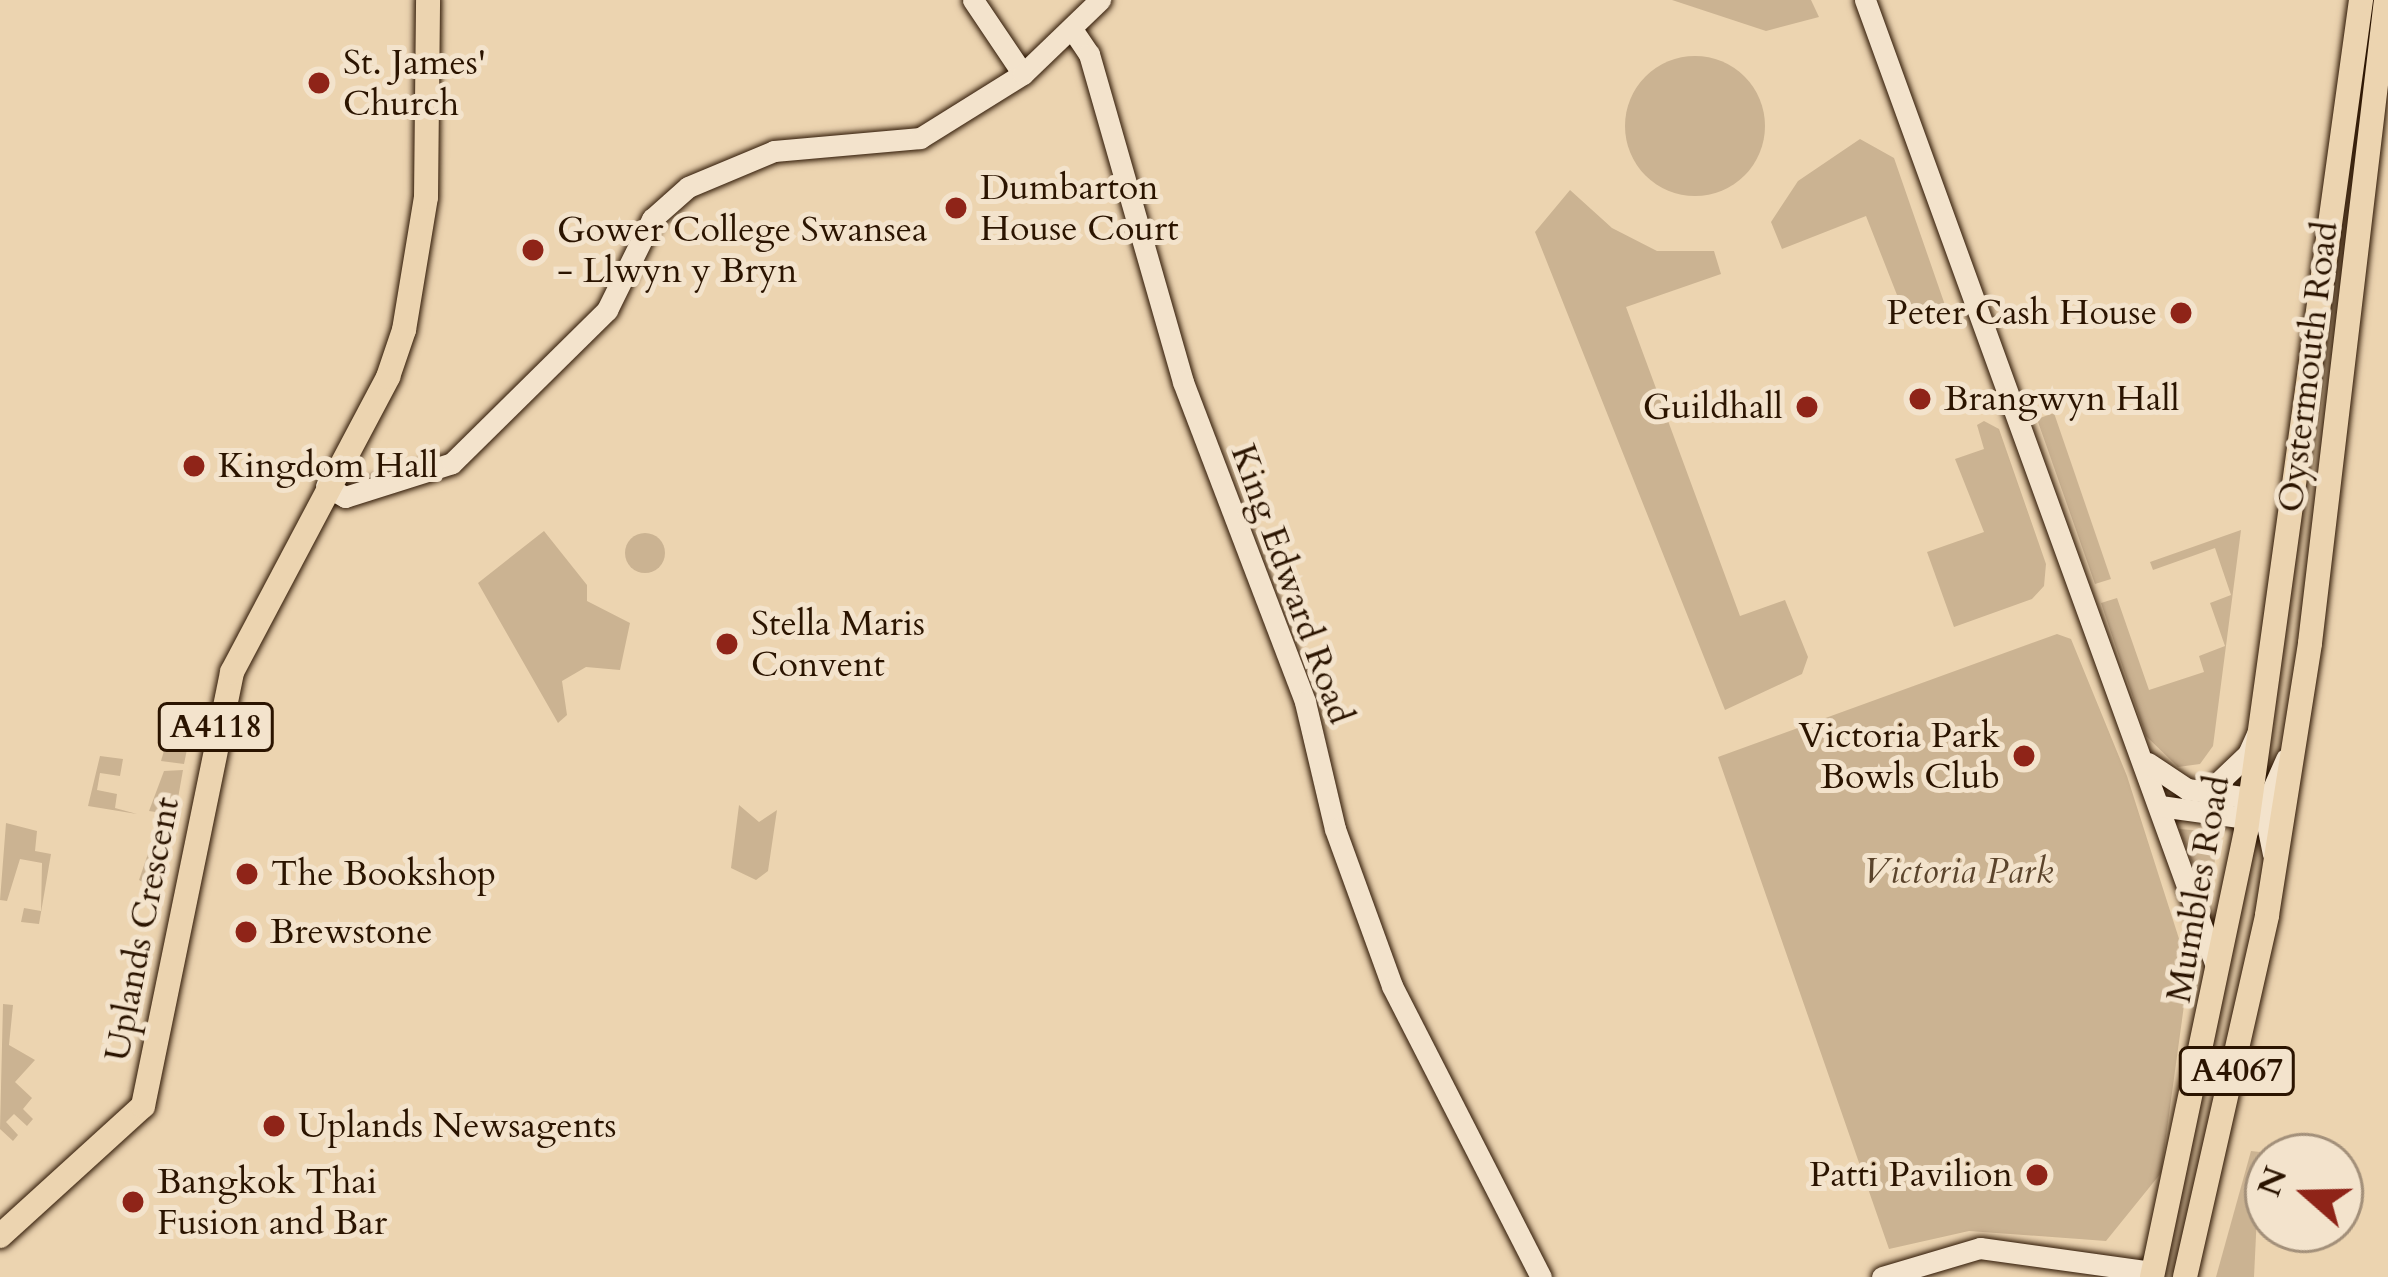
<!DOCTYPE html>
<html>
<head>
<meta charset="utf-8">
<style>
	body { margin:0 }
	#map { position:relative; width:2388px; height:1277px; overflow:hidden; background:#ecd4b0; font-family:Cardo,serif }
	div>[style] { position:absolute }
	.green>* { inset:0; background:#cbb392 }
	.round { border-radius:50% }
	.roads { filter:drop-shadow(0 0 3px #2b1400) drop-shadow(0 0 3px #2b1400) }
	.secondary>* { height:21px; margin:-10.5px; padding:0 10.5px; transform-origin:10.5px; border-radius:10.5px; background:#f3e3cc }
	.primary>* { height:24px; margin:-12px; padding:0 12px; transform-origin:12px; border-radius:12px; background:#ecd4b0 }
	.dots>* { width:33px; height:33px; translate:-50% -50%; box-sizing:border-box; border:6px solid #f3e3cc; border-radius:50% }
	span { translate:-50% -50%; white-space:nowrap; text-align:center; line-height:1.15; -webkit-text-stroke:10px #f3e3cc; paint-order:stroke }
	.shield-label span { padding:3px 9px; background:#f3e3cc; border:3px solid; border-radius:9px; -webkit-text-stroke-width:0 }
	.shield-label { font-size:33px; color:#2b1400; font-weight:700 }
	.poi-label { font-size:36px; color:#2b1400 }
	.left { translate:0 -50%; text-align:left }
	.right { translate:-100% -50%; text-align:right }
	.street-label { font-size:36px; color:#2b1400 }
	.park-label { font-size:36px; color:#5b442c; font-style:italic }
	.north { position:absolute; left:2244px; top:1133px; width:120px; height:120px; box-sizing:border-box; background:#f3e3cc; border:3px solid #a3907a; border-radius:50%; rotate:290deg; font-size:33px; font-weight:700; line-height:48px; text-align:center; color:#2b1400 }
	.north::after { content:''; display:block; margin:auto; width:42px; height:54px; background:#8f2418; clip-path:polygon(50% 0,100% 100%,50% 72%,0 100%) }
</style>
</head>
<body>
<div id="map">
	<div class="green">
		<div style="clip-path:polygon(1672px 0,1811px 0,1819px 17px,1766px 31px)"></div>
		<div class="round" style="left:1625px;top:56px;width:140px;height:140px"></div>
		<div style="clip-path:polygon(1860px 139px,1894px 158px,1946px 308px,1908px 323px,1866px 216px,1782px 249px,1771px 222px,1798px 181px)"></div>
		<div style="clip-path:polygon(1570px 190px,1612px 228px,1657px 251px,1714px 251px,1721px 274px,1626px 307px,1740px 616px,1785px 600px,1808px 657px,1802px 674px,1725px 710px,1535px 232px)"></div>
		<div style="clip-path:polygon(2054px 413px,2111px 579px,2095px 584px,2037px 419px)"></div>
		<div style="clip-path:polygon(1984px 421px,1999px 429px,2046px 564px,2044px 586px,2032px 599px,1954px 627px,1927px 552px,1984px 532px,1955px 459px,1984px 449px,1977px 425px)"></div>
		<div style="clip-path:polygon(2241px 530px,2213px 746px,2200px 764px,2178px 767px,2146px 736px,2101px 603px,2117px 598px,2149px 690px,2204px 672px,2199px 656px,2225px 646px,2210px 603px,2231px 595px,2215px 548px,2153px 570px,2150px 562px)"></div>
		<div style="clip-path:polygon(544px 531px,587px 585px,587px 601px,630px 623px,620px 670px,586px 667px,562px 681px,567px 715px,558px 723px,478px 583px)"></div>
		<div class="round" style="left:625px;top:533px;width:40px;height:40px"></div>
		<div style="clip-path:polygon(2057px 634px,2071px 639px,2127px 776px,2181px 945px,2185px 998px,2161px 1173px,2106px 1241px,1969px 1231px,1889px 1249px,1718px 757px)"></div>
		<div style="clip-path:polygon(174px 717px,193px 720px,184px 764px,161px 761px)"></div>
		<div style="clip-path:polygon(100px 756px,123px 759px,120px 776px,100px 773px,97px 790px,117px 794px,115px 808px,137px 814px,88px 806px)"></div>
		<div style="clip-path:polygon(183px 770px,175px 815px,149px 811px,164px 771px)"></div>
		<div style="clip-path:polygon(739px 805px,759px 822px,777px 810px,768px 871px,756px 880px,731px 868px)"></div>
		<div style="clip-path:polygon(6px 823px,37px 831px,35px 851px,51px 854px,39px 924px,21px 922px,24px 908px,41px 911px,42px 863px,20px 859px,7px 901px,0 900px)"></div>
		<div style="clip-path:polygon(2179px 829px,2219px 832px,2209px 901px,2207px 900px)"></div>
		<div style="clip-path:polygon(153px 839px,171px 839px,160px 901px,148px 899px,150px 886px,139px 880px)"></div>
		<div style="clip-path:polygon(3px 1004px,13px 1005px,9px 1045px,35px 1060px,15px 1082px,32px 1098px,23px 1109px,33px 1119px,27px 1126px,14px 1114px,6px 1122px,18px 1135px,13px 1141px,0 1129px)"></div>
		<div style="clip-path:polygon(2251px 1151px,2260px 1152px,2254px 1277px,2216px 1277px)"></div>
	</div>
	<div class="roads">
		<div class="secondary">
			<div style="left:973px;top:0;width:89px;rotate:56deg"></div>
			<div style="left:1865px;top:0;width:1025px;rotate:70.03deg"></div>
			<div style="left:1074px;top:32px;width:27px;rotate:56deg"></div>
			<div style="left:1089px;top:54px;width:341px;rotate:74deg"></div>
			<div style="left:1183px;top:382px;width:342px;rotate:69.1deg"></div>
			<div style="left:1305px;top:702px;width:130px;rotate:76.7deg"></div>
			<div style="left:1335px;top:829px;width:167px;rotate:70deg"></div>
			<div style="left:1392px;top:986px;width:327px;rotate:62.9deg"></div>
			<div style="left:326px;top:486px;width:22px;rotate:30deg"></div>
			<div style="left:345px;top:497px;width:112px;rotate:-17.6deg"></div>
			<div style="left:452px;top:463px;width:218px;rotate:-44.6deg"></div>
			<div style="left:607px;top:310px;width:102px;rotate:-63.7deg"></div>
			<div style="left:652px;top:219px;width:48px;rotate:-41.6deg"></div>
			<div style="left:688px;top:187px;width:93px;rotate:-22.7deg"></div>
			<div style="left:774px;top:151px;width:147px;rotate:-5.1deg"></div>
			<div style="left:920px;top:138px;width:121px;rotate:-31.9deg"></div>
			<div style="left:1023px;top:74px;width:107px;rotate:-43.9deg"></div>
			<div style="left:2148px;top:763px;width:47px;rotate:33.7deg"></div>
			<div style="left:2187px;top:789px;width:76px;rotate:8.3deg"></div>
			<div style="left:2262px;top:800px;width:55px;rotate:78.5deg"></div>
			<div style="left:2208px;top:792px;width:55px;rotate:-43.5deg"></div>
			<div style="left:2248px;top:754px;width:22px;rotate:-66deg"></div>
			<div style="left:2160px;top:806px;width:100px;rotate:8deg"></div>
			<div style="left:2259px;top:820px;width:67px;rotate:-66.1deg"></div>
			<div style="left:1882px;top:1277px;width:102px;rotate:-16.5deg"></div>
			<div style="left:1980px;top:1248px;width:175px;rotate:7.9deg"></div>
		</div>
		<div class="primary">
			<div style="left:0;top:1236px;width:193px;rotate:-42.3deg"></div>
			<div style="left:143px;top:1106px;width:443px;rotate:-78.4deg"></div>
			<div style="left:232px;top:672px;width:334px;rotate:-62.1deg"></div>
			<div style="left:388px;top:377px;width:50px;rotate:-71.2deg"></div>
			<div style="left:404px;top:330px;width:135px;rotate:-80.6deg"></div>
			<div style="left:426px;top:197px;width:197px;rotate:-89.4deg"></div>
			<div style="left:2152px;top:1277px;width:456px;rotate:-78.1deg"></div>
			<div style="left:2246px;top:831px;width:839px;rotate:-82.12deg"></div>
			<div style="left:2185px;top:1277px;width:371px;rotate:-77.2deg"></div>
			<div style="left:2267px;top:915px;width:275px;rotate:-81deg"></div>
			<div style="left:2310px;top:643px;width:647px;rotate:-83.26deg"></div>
		</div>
	</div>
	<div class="dots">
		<div style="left:319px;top:83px;background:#8f2418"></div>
		<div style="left:956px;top:208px;background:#8f2418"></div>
		<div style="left:533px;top:250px;background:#8f2418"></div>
		<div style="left:2181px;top:313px;background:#8f2418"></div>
		<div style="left:1920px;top:399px;background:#8f2418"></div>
		<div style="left:1807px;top:407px;background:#8f2418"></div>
		<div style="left:194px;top:466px;background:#8f2418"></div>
		<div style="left:727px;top:644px;background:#8f2418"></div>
		<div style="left:2024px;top:756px;background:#8f2418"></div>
		<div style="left:247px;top:874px;background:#8f2418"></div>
		<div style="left:246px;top:932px;background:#8f2418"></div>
		<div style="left:274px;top:1126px;background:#8f2418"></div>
		<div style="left:2037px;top:1175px;background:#8f2418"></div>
		<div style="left:133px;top:1202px;background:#8f2418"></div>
	</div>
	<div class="shield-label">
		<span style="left:216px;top:727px">A4118</span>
		<span style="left:2237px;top:1071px">A4067</span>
	</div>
	<div class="poi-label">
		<span class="left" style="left:343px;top:83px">St. James'<br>Church</span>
		<span class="left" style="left:980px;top:208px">Dumbarton<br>House Court</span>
		<span class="left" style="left:557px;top:250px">Gower College Swansea<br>- Llwyn y Bryn</span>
		<span class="right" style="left:2157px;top:313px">Peter Cash House</span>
		<span class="left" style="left:1944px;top:399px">Brangwyn Hall</span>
		<span class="right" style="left:1783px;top:407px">Guildhall</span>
		<span class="left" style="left:218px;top:466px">Kingdom Hall</span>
		<span class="left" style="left:751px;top:644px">Stella Maris<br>Convent</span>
		<span class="right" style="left:2000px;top:756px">Victoria Park<br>Bowls Club</span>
		<span class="left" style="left:271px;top:874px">The Bookshop</span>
		<span class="left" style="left:270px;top:932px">Brewstone</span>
		<span class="left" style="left:298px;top:1126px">Uplands Newsagents</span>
		<span class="right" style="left:2013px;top:1175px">Patti Pavilion</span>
		<span class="left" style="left:157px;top:1202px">Bangkok Thai<br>Fusion and Bar</span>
	</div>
	<div class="street-label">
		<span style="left:2308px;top:367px;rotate:-83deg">Oystermouth Road</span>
		<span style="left:1292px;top:584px;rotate:70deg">King Edward Road</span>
		<span style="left:2198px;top:889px;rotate:-80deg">Mumbles Road</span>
		<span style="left:142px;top:929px;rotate:-79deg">Uplands Crescent</span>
	</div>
	<div class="park-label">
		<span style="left:1958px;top:872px">Victoria Park</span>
	</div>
	<div class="north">N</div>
</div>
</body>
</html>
